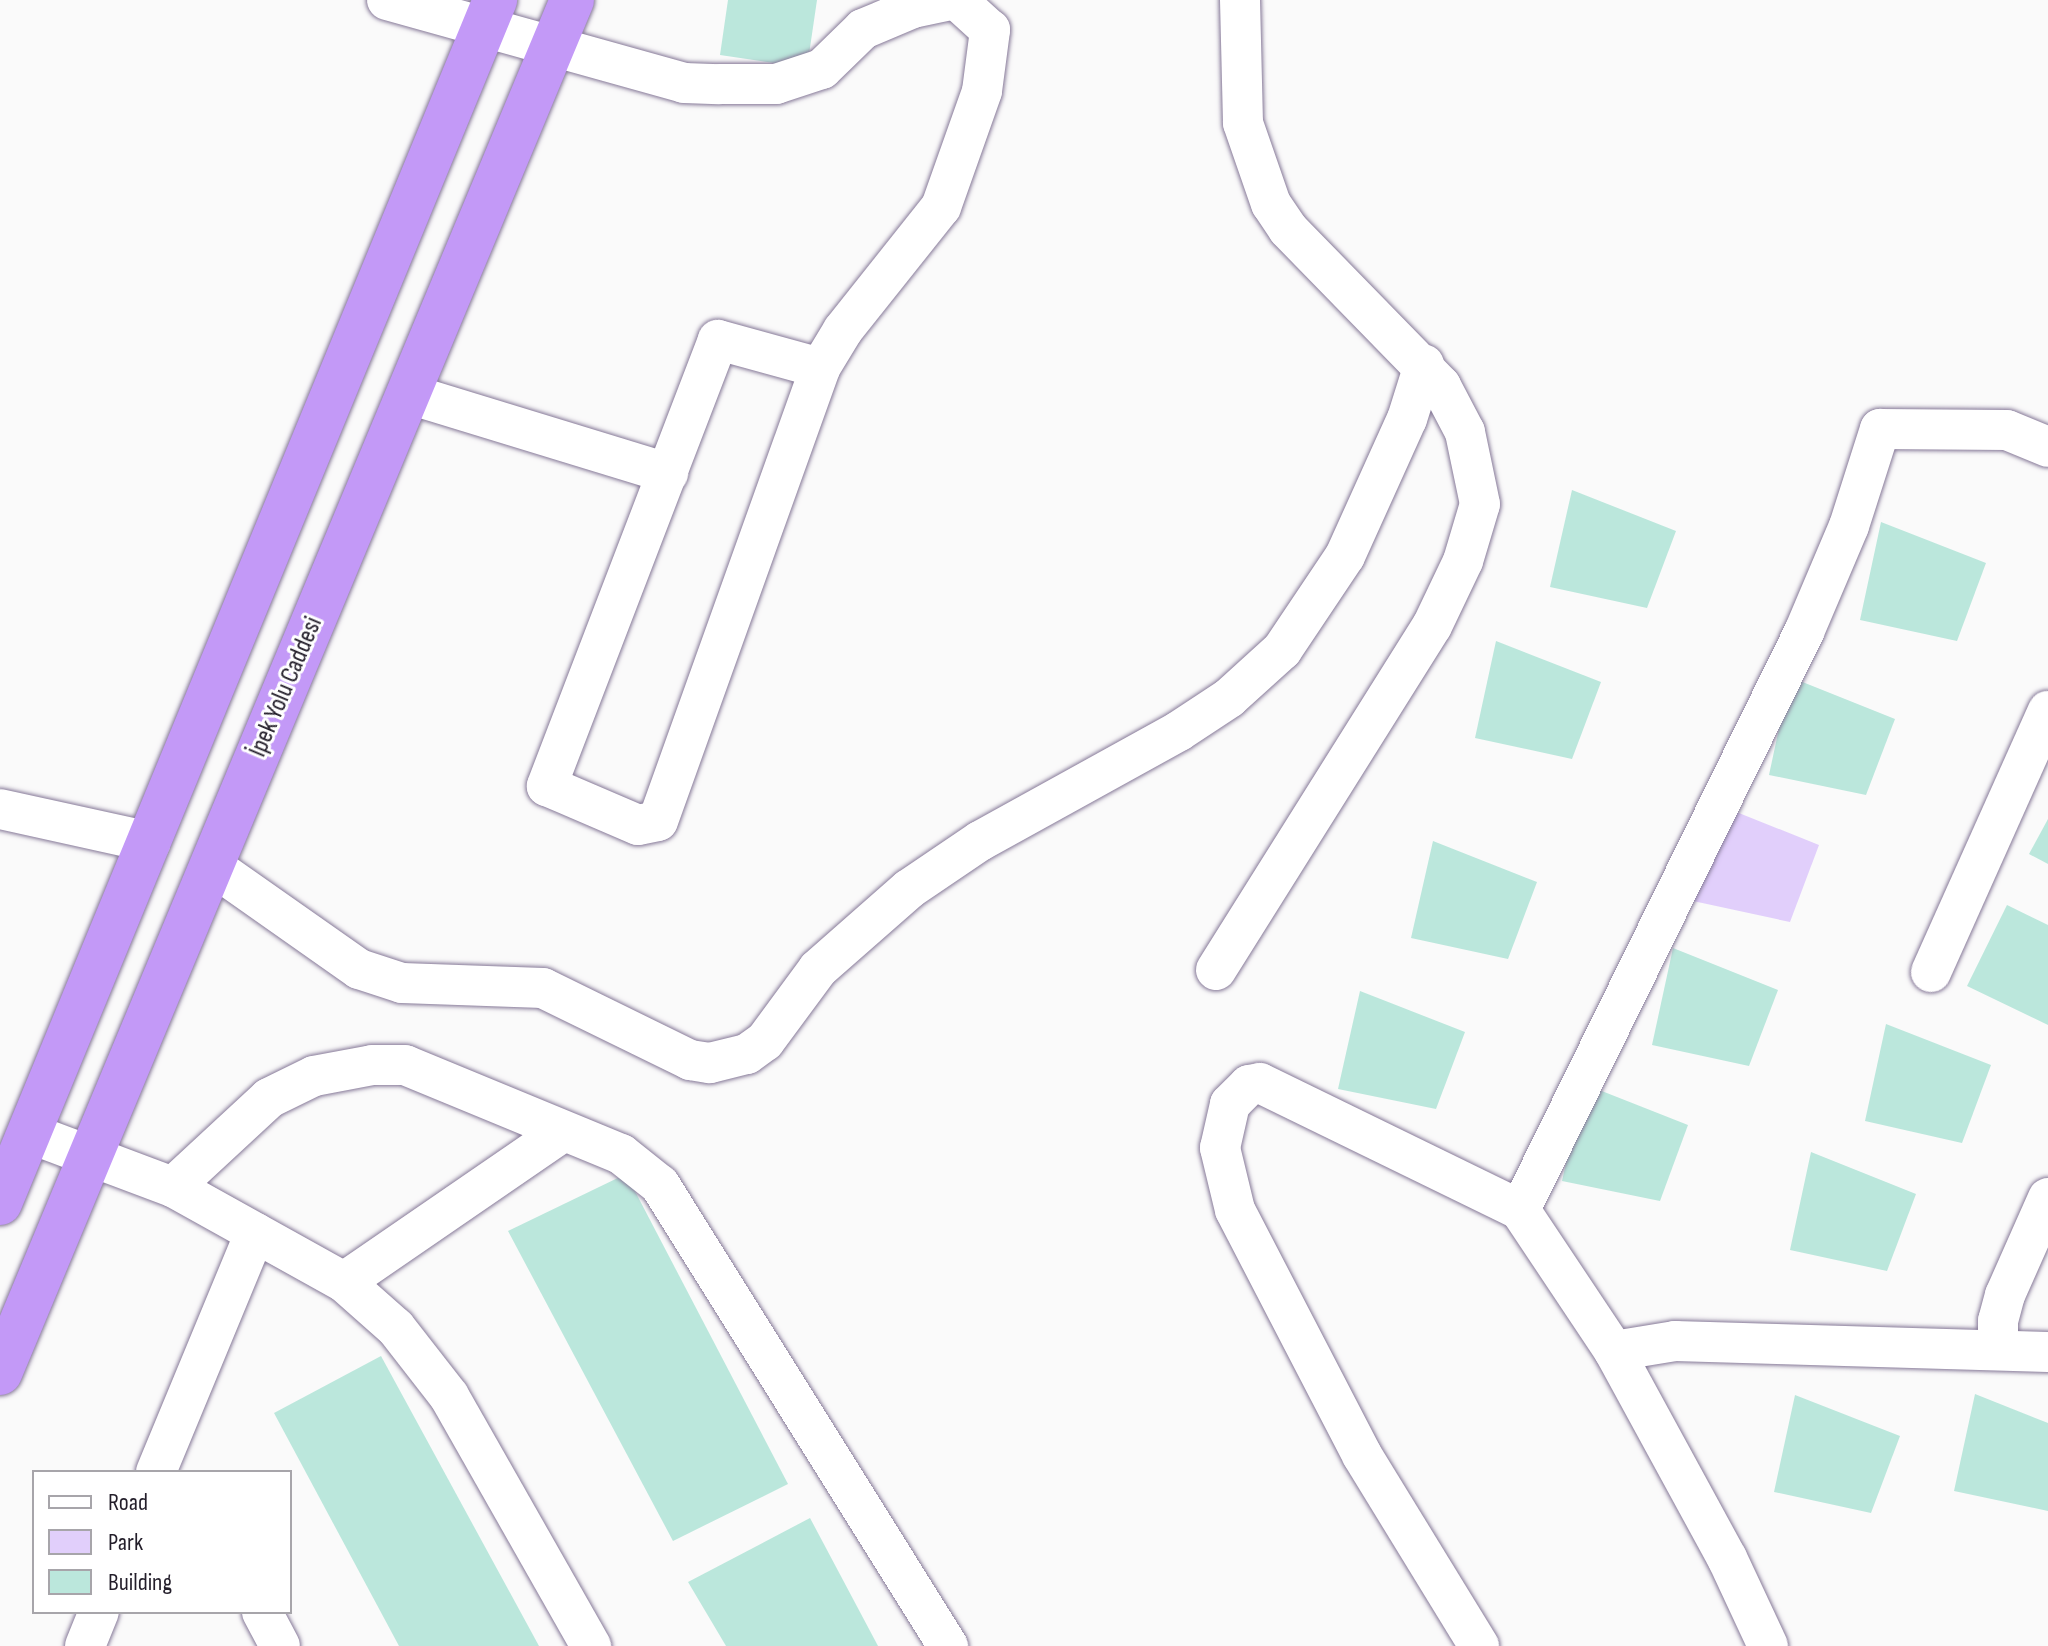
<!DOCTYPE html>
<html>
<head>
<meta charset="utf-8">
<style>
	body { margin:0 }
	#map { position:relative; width:2048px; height:1646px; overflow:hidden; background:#fafafa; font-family:"Sofia Sans Condensed",sans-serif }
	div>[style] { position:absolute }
	.green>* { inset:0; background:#e1cffb }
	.building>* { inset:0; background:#bbe7dc }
	.roads { filter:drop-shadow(0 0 2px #867998) drop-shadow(0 0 2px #867998) }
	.minor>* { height:40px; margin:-20px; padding:0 20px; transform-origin:20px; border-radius:20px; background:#fff }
	.highway>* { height:44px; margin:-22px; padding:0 22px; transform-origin:22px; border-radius:22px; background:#c399f7 }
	span { translate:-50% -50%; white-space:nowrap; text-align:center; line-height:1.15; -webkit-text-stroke:6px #fff; paint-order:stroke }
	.street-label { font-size:26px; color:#231e2a }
	.legend { position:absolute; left:32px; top:1470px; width:260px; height:144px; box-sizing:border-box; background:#fff; border:2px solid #a7a5aa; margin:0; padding:10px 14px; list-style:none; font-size:24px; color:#231e2a }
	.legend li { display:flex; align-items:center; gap:16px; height:40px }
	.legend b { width:40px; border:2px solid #a7a5aa }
</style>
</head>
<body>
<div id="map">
	<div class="green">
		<div style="clip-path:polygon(1714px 803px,1819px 845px,1790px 922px,1693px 901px)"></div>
	</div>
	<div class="building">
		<div style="clip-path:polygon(728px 0,817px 0,807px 68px,720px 55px)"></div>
		<div style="clip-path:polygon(1572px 490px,1676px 531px,1647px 608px,1550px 587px)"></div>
		<div style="clip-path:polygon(1881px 522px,1986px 563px,1957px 641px,1860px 620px)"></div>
		<div style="clip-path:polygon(1496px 641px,1601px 682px,1572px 759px,1475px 738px)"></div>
		<div style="clip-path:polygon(1790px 677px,1895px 719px,1866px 795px,1769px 775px)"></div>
		<div style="clip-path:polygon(2048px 819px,2048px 864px,2029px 854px)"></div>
		<div style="clip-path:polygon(1433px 841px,1537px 882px,1508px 959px,1411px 938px)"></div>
		<div style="clip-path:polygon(2007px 905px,2048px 925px,2048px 1025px,1967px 986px)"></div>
		<div style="clip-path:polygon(1673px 948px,1778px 990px,1749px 1066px,1652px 1045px)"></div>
		<div style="clip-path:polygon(1360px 991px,1465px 1032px,1436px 1109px,1338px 1089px)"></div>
		<div style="clip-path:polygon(1886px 1024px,1991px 1065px,1962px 1143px,1865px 1121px)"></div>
		<div style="clip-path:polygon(1584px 1084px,1688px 1125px,1660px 1201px,1562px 1181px)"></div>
		<div style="clip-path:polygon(1811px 1152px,1916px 1194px,1887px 1271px,1790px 1250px)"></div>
		<div style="clip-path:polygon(626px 1174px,788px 1484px,673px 1541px,508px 1231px)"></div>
		<div style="clip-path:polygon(381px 1356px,539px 1646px,399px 1646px,274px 1413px)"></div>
		<div style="clip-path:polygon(1975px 1394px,2048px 1423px,2048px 1511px,1954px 1491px)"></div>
		<div style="clip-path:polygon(1795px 1395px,1900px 1436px,1871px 1513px,1774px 1492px)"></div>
		<div style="clip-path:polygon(810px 1518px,878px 1646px,726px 1646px,688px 1582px)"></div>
	</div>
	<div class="roads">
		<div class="minor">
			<div style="left:387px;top:0;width:308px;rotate:15.6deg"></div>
			<div style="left:684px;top:83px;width:35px;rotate:2deg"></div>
			<div style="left:719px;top:84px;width:57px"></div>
			<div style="left:776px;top:84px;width:48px;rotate:-18.1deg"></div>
			<div style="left:822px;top:69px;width:57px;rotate:-44.3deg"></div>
			<div style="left:863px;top:29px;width:54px;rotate:-22.8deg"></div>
			<div style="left:913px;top:8px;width:40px;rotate:-12deg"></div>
			<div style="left:820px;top:368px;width:106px;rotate:-164.6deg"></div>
			<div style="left:718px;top:340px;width:478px;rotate:111deg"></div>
			<div style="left:547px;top:786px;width:99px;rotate:23.2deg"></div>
			<div style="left:638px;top:825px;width:20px;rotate:-11deg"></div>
			<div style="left:658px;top:821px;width:481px;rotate:-70.3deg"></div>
			<div style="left:820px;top:368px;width:44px;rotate:-58.8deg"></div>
			<div style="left:843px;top:330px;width:157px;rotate:-51.5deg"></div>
			<div style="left:941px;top:207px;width:123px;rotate:-70.5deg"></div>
			<div style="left:982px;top:91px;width:62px;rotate:-82.5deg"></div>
			<div style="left:990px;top:30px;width:45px;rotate:-137.7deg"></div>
			<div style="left:409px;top:394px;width:271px;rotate:17deg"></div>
			<div style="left:0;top:809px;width:154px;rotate:12.4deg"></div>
			<div style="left:211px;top:865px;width:181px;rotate:35.1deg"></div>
			<div style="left:359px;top:969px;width:45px;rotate:18deg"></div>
			<div style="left:402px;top:983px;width:141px;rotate:2deg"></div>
			<div style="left:543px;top:988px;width:164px;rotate:26.1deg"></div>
			<div style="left:690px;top:1060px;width:20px;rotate:9deg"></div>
			<div style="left:710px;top:1063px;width:38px;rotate:-14deg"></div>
			<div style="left:747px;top:1054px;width:22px;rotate:-36deg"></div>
			<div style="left:765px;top:1041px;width:89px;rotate:-53.6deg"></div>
			<div style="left:818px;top:969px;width:121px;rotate:-41.3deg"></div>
			<div style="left:909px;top:889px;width:86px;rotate:-34.1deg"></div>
			<div style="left:980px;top:841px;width:227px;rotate:-28.9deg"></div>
			<div style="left:1179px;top:731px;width:60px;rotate:-33.4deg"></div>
			<div style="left:1229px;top:698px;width:72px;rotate:-42.2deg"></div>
			<div style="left:1282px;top:650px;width:113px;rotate:-56.2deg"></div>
			<div style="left:1345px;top:556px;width:150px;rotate:-65.7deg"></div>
			<div style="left:1407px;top:419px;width:57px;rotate:-72.5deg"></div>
			<div style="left:1216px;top:970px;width:406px;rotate:-57.9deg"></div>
			<div style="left:1432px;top:626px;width:72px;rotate:-64.5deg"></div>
			<div style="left:1463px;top:561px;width:59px;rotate:-73.4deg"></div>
			<div style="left:1480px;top:504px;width:74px;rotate:-101.8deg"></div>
			<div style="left:1465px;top:432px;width:52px;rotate:-117.6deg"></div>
			<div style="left:1441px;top:386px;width:219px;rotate:-134.3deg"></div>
			<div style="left:1288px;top:229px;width:30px;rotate:-124deg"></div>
			<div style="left:1271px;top:204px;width:86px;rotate:-109.1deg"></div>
			<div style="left:1243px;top:123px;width:123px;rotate:-91.4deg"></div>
			<div style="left:1931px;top:972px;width:286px;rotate:-65.9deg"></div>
			<div style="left:29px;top:1133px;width:154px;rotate:20.6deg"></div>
			<div style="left:173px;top:1187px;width:196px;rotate:29.1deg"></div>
			<div style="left:344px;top:1282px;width:69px;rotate:41.5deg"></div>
			<div style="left:396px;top:1328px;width:86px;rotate:52.1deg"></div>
			<div style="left:449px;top:1396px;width:288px;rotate:60.4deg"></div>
			<div style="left:173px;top:1187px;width:131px;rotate:-42.8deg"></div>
			<div style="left:269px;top:1098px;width:50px;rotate:-26.1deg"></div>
			<div style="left:314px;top:1076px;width:59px;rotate:-10.7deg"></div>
			<div style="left:372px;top:1065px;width:33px"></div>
			<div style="left:405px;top:1065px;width:234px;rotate:22.4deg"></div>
			<div style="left:621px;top:1154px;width:50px;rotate:38.5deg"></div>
			<div style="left:660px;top:1185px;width:544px;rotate:58.01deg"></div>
			<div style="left:1520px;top:1210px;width:644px;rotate:-63.83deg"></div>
			<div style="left:1804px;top:632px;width:115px;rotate:-67deg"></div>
			<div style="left:1849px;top:526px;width:102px;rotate:-72.3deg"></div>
			<div style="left:1880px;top:429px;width:127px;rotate:0.5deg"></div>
			<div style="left:2007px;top:430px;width:44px;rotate:22.5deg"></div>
			<div style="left:344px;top:1282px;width:265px;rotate:-34.5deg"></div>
			<div style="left:1998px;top:1349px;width:28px;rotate:-90deg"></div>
			<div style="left:1998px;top:1321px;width:27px;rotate:-75deg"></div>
			<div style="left:2005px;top:1295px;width:106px;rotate:-66.1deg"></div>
			<div style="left:1614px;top:1351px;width:62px;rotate:-9.3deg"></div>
			<div style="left:1675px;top:1341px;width:373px;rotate:1.7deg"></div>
			<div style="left:156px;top:1472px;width:259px;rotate:-67.5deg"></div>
			<div style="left:262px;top:1612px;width:38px;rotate:62deg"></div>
			<div style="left:85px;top:1646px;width:37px;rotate:-68deg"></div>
			<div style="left:1479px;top:1646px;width:224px;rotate:-121.5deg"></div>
			<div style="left:1362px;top:1455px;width:276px;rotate:-117.4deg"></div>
			<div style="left:1235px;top:1210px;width:64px;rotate:-103.6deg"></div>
			<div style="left:1220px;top:1148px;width:45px;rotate:-77.2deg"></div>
			<div style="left:1230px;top:1104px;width:27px;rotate:-45deg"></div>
			<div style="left:1249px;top:1085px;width:11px;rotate:-10deg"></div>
			<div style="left:1260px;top:1083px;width:289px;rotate:26deg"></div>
			<div style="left:1520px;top:1210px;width:169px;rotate:56.3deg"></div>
			<div style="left:1614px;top:1351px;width:236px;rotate:61.4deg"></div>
			<div style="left:1727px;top:1558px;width:97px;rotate:65deg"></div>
		</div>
		<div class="highway">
			<div style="left:0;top:1203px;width:1301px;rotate:-67.63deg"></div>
			<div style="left:0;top:1373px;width:1487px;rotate:-67.38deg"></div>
		</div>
	</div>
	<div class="street-label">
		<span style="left:286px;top:687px;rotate:-67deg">İpek Yolu Caddesi</span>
	</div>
	<ul class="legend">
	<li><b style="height:10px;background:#fff"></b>Road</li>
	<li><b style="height:22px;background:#e1cffb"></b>Park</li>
	<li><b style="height:22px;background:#bbe7dc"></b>Building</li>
	</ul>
</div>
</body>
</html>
